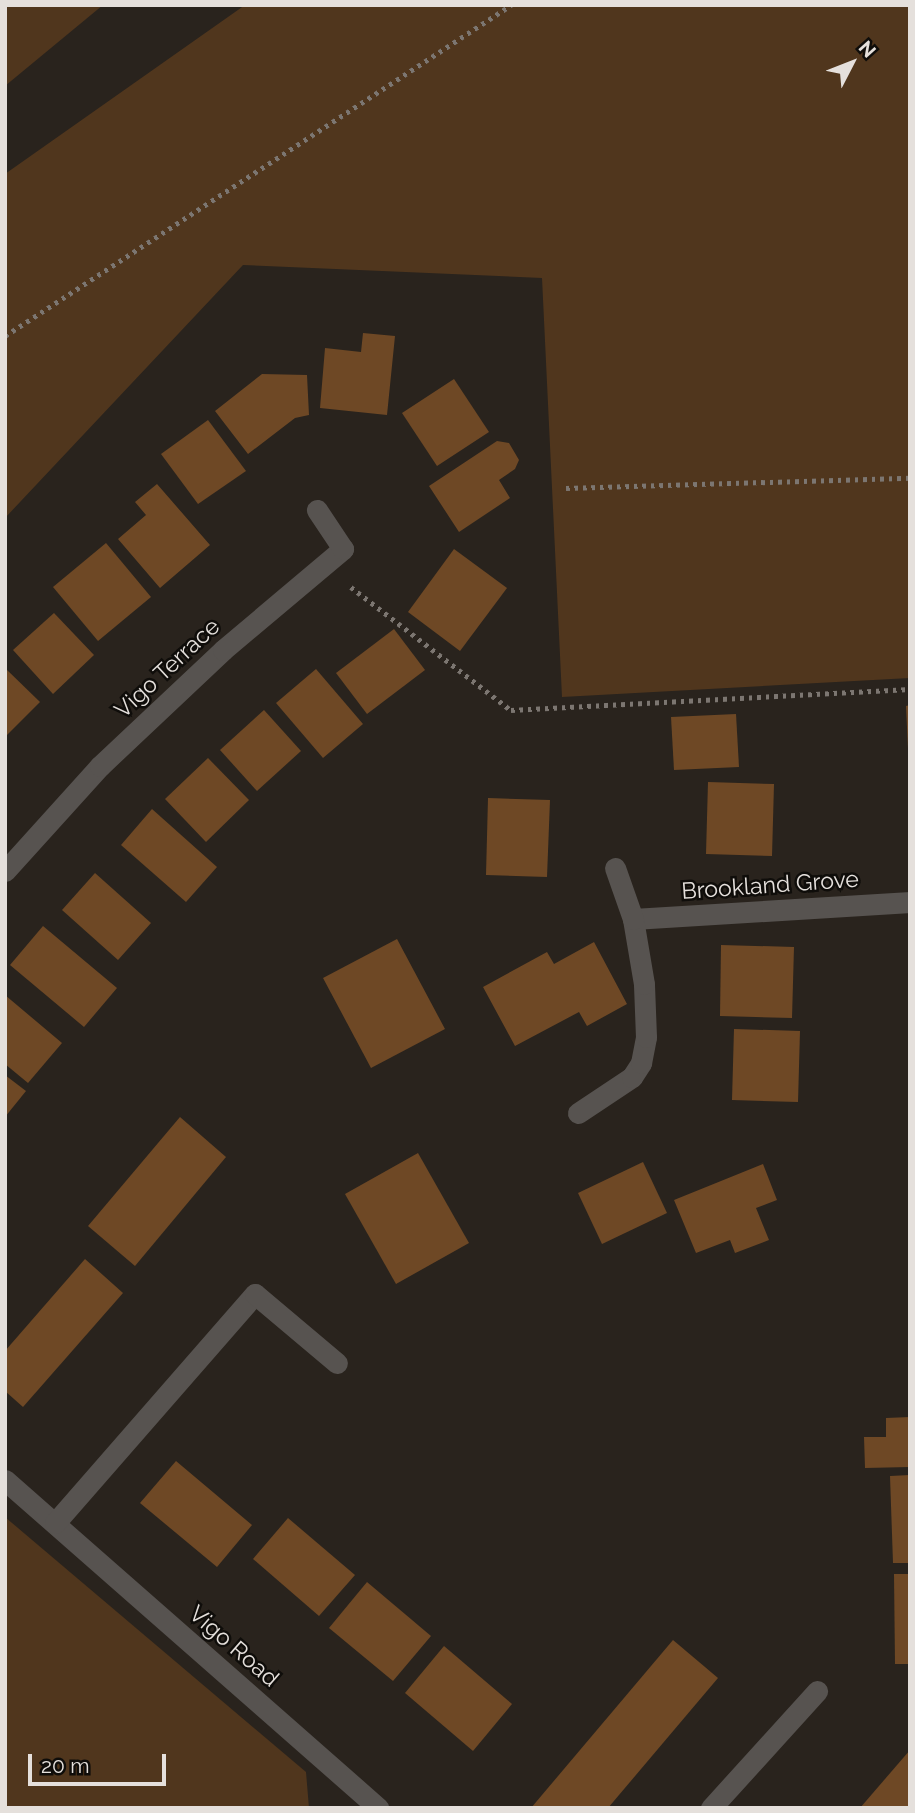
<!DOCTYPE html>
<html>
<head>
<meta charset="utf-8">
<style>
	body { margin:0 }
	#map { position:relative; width:915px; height:1813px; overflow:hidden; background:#29231d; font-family:Raleway,sans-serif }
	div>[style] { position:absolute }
	.green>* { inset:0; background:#50361d }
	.building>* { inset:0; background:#6e4825 }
	.path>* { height:4.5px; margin-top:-2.25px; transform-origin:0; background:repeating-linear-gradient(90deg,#7c7671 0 3.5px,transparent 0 8.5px) }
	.minor>* { height:21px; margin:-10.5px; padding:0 10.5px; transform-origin:10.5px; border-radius:10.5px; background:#575350 }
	span { translate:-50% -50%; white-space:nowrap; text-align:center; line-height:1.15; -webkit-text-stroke:5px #0f0d0a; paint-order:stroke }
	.street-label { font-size:23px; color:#e5e0dc }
	.frame { position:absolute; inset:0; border:7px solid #e5e0dc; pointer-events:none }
	.north { position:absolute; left:817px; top:28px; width:70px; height:70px; -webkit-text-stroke:5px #0f0d0a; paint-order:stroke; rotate:48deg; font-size:19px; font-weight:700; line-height:28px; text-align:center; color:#e5e0dc }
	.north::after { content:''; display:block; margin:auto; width:24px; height:32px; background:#e5e0dc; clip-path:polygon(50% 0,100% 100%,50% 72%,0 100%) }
	.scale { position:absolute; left:28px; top:1754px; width:138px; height:32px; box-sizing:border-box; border:4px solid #e5e0dc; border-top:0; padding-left:9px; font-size:21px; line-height:24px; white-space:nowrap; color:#e5e0dc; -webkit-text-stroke:5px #0f0d0a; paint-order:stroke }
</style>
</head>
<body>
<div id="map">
	<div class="green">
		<div style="clip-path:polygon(5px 5px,103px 5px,5px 86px)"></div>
		<div style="clip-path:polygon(245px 5px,910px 5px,910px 678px,562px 697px,542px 278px,243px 265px,5px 518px,5px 174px)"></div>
		<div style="clip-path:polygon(5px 1517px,306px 1772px,309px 1808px,5px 1808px)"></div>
	</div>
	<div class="building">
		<div style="clip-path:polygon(363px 333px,395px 336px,387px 415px,320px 408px,325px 348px,361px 352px)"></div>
		<div style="clip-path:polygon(262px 374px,307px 375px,309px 415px,295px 418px,248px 454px,215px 411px)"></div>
		<div style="clip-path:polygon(454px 379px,489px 432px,437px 466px,402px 413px)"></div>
		<div style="clip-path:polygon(208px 420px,246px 471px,198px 504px,161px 454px)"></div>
		<div style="clip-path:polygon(497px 441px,509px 443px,519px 460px,515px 469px,499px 480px,510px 498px,459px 532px,429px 486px)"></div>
		<div style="clip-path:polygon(157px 484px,210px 545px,160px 588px,118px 539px,146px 515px,135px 502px)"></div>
		<div style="clip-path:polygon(106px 543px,151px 597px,98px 641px,53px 587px)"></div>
		<div style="clip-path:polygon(454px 549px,507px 588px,460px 651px,408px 612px)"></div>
		<div style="clip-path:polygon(54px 613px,94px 655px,53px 694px,13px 650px)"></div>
		<div style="clip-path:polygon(394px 629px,425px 670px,367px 714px,336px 673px)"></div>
		<div style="clip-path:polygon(5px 668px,40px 702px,5px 737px)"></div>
		<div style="clip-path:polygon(316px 669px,363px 724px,323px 758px,276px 703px)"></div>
		<div style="clip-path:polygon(910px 705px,910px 749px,908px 749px,906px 706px)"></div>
		<div style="clip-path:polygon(264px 710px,301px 751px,257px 791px,220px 750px)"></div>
		<div style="clip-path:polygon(736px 714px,739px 767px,674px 770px,671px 717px)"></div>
		<div style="clip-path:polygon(208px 758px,249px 800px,206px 842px,165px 799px)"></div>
		<div style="clip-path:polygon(708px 782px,774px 784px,772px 856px,706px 854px)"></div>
		<div style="clip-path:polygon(488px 798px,550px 800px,547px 877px,486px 875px)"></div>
		<div style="clip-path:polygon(152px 809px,217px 867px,186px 902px,121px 845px)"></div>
		<div style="clip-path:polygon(95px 873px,151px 923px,118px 960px,62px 910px)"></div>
		<div style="clip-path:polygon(43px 926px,117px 988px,84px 1027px,10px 965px)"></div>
		<div style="clip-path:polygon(397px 939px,445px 1029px,371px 1068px,323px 978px)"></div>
		<div style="clip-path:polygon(594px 942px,627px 1004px,587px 1026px,579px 1012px,515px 1046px,483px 987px,547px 952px,554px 964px)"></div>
		<div style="clip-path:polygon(721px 945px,794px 947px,792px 1018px,720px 1016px)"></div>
		<div style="clip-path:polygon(5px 995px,62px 1043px,28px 1083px,5px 1064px)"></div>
		<div style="clip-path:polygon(734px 1029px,800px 1031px,798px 1102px,732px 1100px)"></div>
		<div style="clip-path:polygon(5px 1075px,26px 1091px,5px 1117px)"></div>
		<div style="clip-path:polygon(180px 1117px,226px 1157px,135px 1266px,88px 1226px)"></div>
		<div style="clip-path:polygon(418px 1153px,469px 1243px,396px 1284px,345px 1194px)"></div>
		<div style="clip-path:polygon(643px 1162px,667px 1213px,602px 1244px,578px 1193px)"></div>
		<div style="clip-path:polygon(763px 1164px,777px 1200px,756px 1208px,769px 1240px,735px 1253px,730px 1240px,696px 1253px,674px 1200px)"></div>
		<div style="clip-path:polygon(85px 1259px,123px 1293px,23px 1407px,5px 1391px,5px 1351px)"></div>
		<div style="clip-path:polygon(910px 1417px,910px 1467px,865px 1468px,864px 1437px,886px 1437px,886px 1418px)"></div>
		<div style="clip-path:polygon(176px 1461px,252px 1525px,217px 1567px,140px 1503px)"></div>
		<div style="clip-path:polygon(910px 1475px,910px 1563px,893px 1563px,890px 1476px)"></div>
		<div style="clip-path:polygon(288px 1518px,355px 1575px,319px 1616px,253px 1559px)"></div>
		<div style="clip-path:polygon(894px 1574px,910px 1574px,910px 1664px,895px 1664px)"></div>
		<div style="clip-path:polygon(367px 1582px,431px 1636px,393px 1681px,329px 1628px)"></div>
		<div style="clip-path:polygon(673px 1640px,718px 1678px,608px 1808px,531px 1808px)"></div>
		<div style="clip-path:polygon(444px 1646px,512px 1704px,473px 1751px,405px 1693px)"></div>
		<div style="clip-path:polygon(910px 1750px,910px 1808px,860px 1808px)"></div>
	</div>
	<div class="path">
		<div style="left:5px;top:336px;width:605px;rotate:-33.19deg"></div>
		<div style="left:566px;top:488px;width:344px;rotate:-1.7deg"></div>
		<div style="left:351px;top:587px;width:202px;rotate:37.6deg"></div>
		<div style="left:511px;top:710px;width:400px;rotate:-3deg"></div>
	</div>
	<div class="minor">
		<div style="left:5px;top:871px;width:142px;rotate:-47.9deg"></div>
		<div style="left:100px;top:766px;width:169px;rotate:-43.3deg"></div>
		<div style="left:223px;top:650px;width:157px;rotate:-40.1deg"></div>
		<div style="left:343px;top:549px;width:47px;rotate:-123.7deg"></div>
		<div style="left:633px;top:919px;width:278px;rotate:-3.5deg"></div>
		<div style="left:578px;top:1113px;width:65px;rotate:-33.7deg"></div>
		<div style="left:632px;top:1077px;width:17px;rotate:-57deg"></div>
		<div style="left:641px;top:1063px;width:26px;rotate:-79deg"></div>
		<div style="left:646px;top:1037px;width:53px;rotate:-92.2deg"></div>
		<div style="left:644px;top:984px;width:66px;rotate:-99.6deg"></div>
		<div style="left:633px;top:919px;width:54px;rotate:-109.4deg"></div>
		<div style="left:5px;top:1480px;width:497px;rotate:41.3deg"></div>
		<div style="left:55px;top:1523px;width:304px;rotate:-48.9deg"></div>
		<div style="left:255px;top:1294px;width:107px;rotate:40.1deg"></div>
		<div style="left:711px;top:1808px;width:158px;rotate:-47.8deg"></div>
	</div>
	<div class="street-label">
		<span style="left:167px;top:668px;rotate:-43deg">Vigo Terrace</span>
		<span style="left:770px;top:885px;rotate:-4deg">Brookland Grove</span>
		<span style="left:234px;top:1646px;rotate:41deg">Vigo Road</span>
	</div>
	<div class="frame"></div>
	<div class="north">N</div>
	<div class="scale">20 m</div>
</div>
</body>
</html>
